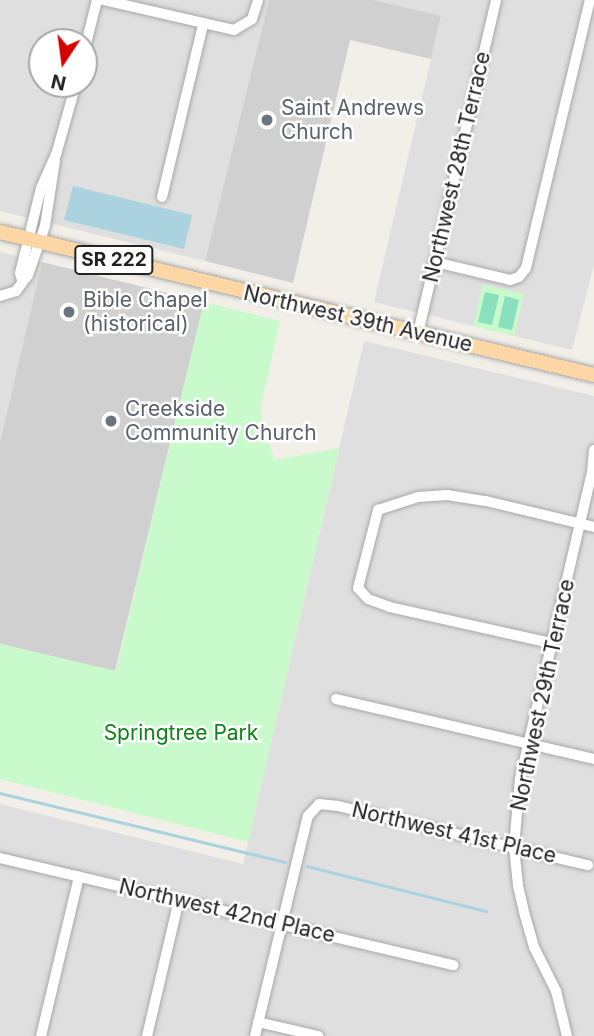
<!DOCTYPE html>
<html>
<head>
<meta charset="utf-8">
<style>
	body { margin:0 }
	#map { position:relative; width:594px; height:1036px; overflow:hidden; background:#f2efe9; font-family:Inter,sans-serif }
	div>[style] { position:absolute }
	.residential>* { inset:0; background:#e0dfdf }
	.religious>* { inset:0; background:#d0d0d0 }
	.park>* { inset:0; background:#c8facc }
	.pitch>* { inset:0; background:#88e0be }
	.water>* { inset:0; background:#aad3df }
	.stream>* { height:2.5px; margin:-1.25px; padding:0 1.25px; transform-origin:1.25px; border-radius:1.25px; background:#aad3df }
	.roads { filter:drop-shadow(0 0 2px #a9a9a9) drop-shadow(0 0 2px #a9a9a9) }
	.minor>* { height:10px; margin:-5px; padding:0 5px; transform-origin:5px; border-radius:5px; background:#fff }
	.major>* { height:14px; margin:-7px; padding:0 7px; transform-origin:7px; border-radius:7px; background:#fcd6a4 }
	.dots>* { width:19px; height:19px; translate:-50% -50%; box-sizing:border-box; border:4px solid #fff; border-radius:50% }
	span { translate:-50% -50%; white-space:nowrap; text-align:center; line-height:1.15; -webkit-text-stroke:5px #fff; paint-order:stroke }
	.shield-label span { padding:2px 5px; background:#fff; border:2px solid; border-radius:5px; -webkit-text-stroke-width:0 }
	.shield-label { font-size:19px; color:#222; font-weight:700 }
	.worship-label { font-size:21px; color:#5b616d }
	.left { translate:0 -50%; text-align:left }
	.street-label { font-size:21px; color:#222 }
	.park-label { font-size:21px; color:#0c8416 }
	.north { position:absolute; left:28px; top:28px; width:70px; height:70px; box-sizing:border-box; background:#fff; border:2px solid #a7a7a7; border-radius:50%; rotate:193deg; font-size:19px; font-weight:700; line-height:28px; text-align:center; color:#222 }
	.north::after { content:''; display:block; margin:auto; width:24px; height:32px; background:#d40000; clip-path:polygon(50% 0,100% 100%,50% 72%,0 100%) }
</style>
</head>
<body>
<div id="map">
	<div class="residential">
		<div style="clip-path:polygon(evenodd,0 0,269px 0,205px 261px,0 211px,0 0,42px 42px,84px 42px,84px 84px,42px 84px,42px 42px)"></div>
		<div style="clip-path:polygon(374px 0,594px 0,594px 265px,572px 350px,374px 302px,441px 17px)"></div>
		<div style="clip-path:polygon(0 252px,42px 262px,0 442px)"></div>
		<div style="clip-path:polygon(364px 341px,594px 396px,594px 1036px,0 1036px,0 804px,243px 864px)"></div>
	</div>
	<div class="religious">
		<div style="clip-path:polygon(269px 0,374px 0,441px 16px,431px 59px,350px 40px,293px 283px,205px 261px)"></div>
		<div style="clip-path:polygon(42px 262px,204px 302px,115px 671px,0 644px,0 442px)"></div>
	</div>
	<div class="park">
		<div style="clip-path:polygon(483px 284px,524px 294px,514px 336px,473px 326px)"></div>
		<div style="clip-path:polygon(204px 302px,280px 321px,260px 410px,274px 460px,339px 448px,248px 842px,0 779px,0 644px,116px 671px)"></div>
	</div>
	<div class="pitch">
		<div style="clip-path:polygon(485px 292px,499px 295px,492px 325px,478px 322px)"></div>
		<div style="clip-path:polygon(505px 296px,519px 300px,512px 330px,498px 327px)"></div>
	</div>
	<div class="water">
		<div style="clip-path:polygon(73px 186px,192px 215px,184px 249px,64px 220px)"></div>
	</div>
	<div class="stream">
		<div style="left:0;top:793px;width:293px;rotate:13.6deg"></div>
		<div style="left:307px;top:866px;width:185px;rotate:14.1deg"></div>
	</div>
	<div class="roads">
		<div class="minor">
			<div style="left:103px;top:0;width:134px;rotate:12.9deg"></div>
			<div style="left:234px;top:30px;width:21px;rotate:-31deg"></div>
			<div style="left:252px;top:19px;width:20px;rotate:-72deg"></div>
			<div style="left:84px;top:52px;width:54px;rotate:-76deg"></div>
			<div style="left:162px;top:197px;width:177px;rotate:-76.6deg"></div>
			<div style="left:435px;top:262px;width:77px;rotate:13.5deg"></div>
			<div style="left:510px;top:280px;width:9px;rotate:-18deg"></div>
			<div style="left:519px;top:277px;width:11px;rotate:-52deg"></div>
			<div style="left:526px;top:268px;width:276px;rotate:-76.6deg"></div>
			<div style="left:22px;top:280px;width:7px;rotate:-106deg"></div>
			<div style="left:20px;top:273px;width:88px;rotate:-76.1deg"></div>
			<div style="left:41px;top:188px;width:36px;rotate:-66deg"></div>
			<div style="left:56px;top:155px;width:74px;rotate:-74.3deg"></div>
			<div style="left:0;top:296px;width:17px;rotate:-17deg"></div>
			<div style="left:16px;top:291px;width:20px;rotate:-53deg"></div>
			<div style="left:28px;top:275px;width:52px;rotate:-70.9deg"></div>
			<div style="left:45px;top:226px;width:66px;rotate:-81.3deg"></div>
			<div style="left:418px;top:333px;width:342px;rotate:-76.8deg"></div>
			<div style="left:551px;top:643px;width:165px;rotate:-167.4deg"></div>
			<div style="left:390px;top:607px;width:23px;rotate:-160deg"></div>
			<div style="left:368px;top:599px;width:15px;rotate:-132deg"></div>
			<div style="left:358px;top:588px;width:81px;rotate:-75.6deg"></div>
			<div style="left:378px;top:510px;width:42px;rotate:-18deg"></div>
			<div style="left:418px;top:497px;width:29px;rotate:-4deg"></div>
			<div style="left:447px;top:495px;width:39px;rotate:9deg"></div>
			<div style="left:486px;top:501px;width:111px;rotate:13.5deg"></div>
			<div style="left:336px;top:699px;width:265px;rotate:13.1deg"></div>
			<div style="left:0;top:858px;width:466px;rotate:13.3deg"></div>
			<div style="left:258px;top:1022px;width:62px;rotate:13.1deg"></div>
			<div style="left:41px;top:1036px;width:164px;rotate:-76.6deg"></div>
			<div style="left:147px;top:1036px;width:140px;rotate:-76.8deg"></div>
			<div style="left:255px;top:1036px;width:226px;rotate:-76.5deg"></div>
			<div style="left:308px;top:816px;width:16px;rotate:-47deg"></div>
			<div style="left:319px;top:804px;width:19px;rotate:6deg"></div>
			<div style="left:338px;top:806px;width:257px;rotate:13.3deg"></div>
			<div style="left:567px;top:1036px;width:46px;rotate:-103.7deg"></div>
			<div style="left:556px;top:991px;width:49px;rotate:-116.6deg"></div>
			<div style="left:534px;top:947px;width:32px;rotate:-106deg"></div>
			<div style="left:525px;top:916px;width:32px;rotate:-103deg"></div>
			<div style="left:518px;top:885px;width:38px;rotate:-96deg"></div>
			<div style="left:514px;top:847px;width:68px;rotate:-85deg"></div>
			<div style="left:520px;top:779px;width:314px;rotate:-76.8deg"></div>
			<div style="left:592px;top:473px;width:23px;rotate:-85deg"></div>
		</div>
		<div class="major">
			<div style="left:0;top:232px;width:611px;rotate:13.54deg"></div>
		</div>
	</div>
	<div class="dots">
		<div style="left:267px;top:120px;background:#6b7280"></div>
		<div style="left:69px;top:312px;background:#6b7280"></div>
		<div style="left:111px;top:421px;background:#6b7280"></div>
	</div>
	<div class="shield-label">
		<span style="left:114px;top:260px">SR 222</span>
	</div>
	<div class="worship-label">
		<span class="left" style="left:281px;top:120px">Saint Andrews<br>Church</span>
		<span class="left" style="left:83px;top:312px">Bible Chapel<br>(historical)</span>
		<span class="left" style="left:125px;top:421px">Creekside<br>Community Church</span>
	</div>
	<div class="street-label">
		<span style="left:457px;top:167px;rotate:-77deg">Northwest 28th Terrace</span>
		<span style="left:358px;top:319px;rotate:13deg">Northwest 39th Avenue</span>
		<span style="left:543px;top:695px;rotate:-78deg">Northwest 29th Terrace</span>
		<span style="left:454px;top:833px;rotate:13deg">Northwest 41st Place</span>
		<span style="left:227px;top:911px;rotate:13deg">Northwest 42nd Place</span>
	</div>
	<div class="park-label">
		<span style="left:181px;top:733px">Springtree Park</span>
	</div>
	<div class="north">N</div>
</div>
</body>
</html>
